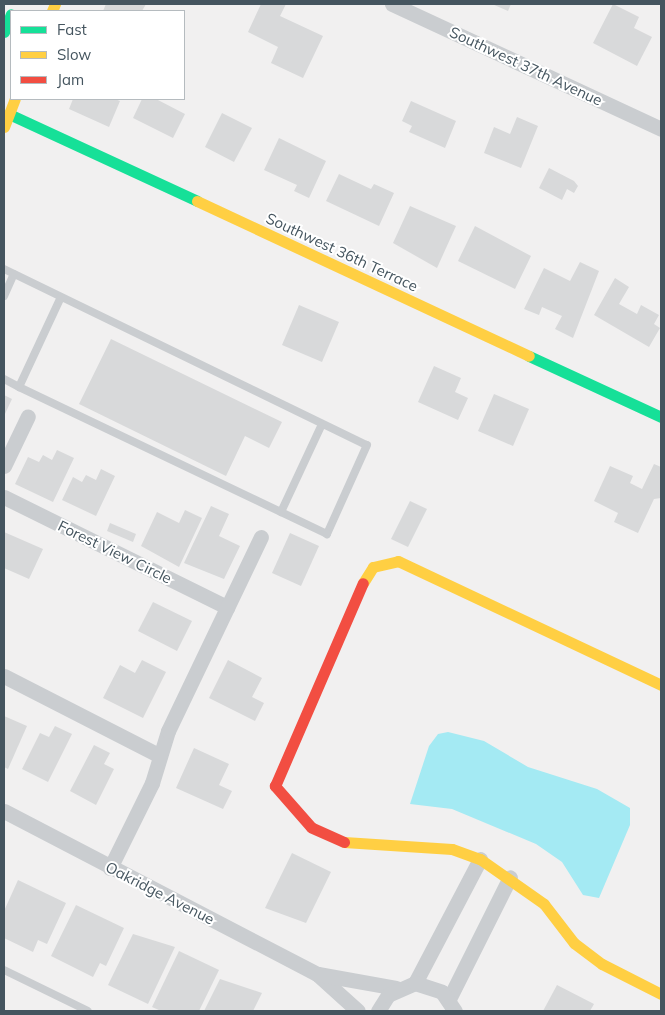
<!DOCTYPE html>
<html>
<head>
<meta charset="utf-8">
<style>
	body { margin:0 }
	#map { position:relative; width:665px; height:1015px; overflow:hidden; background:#f1f0f0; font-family:Mulish,sans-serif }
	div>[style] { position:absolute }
	.water>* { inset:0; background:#a4eaf3 }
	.building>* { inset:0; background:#d8d9da }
	.lane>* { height:8px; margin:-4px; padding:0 4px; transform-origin:4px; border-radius:4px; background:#cacdd0 }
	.street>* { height:15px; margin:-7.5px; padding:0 7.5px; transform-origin:7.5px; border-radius:7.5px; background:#cacdd0 }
	.fast>* { height:11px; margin:-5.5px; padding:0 5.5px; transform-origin:5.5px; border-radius:5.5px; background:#16e098 }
	.slow>* { height:11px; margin:-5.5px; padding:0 5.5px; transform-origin:5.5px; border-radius:5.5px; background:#ffcf43 }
	.jam>* { height:11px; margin:-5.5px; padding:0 5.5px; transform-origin:5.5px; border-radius:5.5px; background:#f24e42 }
	span { translate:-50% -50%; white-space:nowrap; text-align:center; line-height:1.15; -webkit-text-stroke:4px #fff; paint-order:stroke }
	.street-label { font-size:15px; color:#45555f }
	.frame { position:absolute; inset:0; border:5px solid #45555f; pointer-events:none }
	.legend { position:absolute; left:10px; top:10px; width:175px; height:90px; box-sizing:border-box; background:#fff; border:1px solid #b5bbbf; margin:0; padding:6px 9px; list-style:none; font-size:15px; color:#45555f }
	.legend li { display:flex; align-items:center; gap:10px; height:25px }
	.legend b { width:25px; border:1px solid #b5bbbf }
</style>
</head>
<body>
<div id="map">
	<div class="water">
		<div style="clip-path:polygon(448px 732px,484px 741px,528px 767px,597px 789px,630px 808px,630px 825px,599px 898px,583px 895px,562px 862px,536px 844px,452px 809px,410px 804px,429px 746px,438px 734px)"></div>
	</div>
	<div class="building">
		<div style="clip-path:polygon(106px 4px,146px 4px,142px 11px,103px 11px)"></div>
		<div style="clip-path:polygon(261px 4px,286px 4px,280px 16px,323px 36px,303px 78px,271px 63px,278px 47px,248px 32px)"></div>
		<div style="clip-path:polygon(492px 4px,511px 4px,508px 11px)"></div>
		<div style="clip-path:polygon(613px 4px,639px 17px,634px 28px,652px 37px,637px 66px,593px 43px)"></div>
		<div style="clip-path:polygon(73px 99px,115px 99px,120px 101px,109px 127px,69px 109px)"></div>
		<div style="clip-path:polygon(142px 99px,156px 99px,185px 114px,173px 138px,133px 118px)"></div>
		<div style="clip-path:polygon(411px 101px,456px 121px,445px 148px,409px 132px,412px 126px,402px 121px)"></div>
		<div style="clip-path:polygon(222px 113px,252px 128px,234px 162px,205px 147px)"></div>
		<div style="clip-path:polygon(517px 117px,538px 126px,521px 168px,484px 153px,494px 127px,510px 134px)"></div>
		<div style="clip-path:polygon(279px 138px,326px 161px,309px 198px,294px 191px,297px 185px,264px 170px)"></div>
		<div style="clip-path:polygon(549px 168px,574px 181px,578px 186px,574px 193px,567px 189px,562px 200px,539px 188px)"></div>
		<div style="clip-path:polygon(339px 174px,371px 189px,374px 184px,394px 193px,379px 226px,326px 201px)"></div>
		<div style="clip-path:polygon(410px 206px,456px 226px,437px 268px,393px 243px)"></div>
		<div style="clip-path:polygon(475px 226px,531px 256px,515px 289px,458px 261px)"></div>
		<div style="clip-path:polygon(580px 262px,599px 271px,573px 338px,555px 329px,562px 316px,542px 307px,539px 315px,524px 309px,544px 268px,570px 281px)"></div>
		<div style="clip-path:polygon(615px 278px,629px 287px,619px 304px,637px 314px,641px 305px,659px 315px,654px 324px,660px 328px,649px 347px,594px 315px)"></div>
		<div style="clip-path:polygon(299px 305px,339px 322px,322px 362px,282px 345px)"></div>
		<div style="clip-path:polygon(111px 339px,282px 422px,269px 448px,245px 436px,226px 476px,79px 404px)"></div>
		<div style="clip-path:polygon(434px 366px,461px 378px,455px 392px,468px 398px,458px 420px,418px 402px)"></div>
		<div style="clip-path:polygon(494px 394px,529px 409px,513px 446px,478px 431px)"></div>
		<div style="clip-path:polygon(4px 395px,12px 399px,4px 416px)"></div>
		<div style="clip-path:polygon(57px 450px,74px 458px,53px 502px,15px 484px,28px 457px,39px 462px,43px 455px,52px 460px)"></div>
		<div style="clip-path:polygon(654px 464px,661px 467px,661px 498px,654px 499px,638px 533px,614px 522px,618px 513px,594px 501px,610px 466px,633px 476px,630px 483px,642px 489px)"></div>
		<div style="clip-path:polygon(101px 469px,115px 476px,96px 516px,62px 500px,73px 477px,82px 482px,86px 475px,96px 480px)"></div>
		<div style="clip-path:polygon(410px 501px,427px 509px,408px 547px,391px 539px)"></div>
		<div style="clip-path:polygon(211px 506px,229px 514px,219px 536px,240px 546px,224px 579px,184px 563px)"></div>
		<div style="clip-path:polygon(185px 510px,202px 518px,179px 567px,141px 546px,157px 512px,179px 523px)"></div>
		<div style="clip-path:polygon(110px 523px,136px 534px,133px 542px,107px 531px)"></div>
		<div style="clip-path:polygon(4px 532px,43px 549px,29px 579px,4px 568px)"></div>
		<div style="clip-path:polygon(290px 533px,319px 546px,301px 586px,272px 573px)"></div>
		<div style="clip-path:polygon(153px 602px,192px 621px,177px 651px,138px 631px)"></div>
		<div style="clip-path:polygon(142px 660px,166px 672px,143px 718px,103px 698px,120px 665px,135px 673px)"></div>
		<div style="clip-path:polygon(228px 660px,262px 678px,252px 697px,264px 703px,255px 721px,209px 698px)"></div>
		<div style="clip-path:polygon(4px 716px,27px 726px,8px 769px,4px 767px)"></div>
		<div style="clip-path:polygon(55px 726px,72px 734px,48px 782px,22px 769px,40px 733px,49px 737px)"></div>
		<div style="clip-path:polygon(94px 745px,110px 753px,104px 764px,114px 769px,96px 805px,70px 791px)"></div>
		<div style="clip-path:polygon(194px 748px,229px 764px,219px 785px,232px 791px,223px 809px,176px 788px)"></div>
		<div style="clip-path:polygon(292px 853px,331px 872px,306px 923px,265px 908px)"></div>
		<div style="clip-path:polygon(18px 880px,66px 903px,47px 944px,38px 940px,33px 952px,4px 938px,4px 911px)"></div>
		<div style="clip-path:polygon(76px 905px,124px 928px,106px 966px,100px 963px,93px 977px,51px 956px)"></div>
		<div style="clip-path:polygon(133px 934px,175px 947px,148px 1004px,108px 985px)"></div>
		<div style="clip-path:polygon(179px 951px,219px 970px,199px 1011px,161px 1011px,152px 1007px)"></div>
		<div style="clip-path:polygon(220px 979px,262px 993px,253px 1011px,204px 1011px)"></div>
		<div style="clip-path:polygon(557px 985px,594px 1004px,590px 1011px,543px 1011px)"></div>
	</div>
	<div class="lane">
		<div style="left:4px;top:269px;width:403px;rotate:25.9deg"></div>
		<div style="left:367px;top:445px;width:98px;rotate:114.2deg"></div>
		<div style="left:327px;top:534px;width:341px;rotate:-154.5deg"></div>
		<div style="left:4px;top:296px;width:24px;rotate:-66deg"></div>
		<div style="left:4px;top:379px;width:17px;rotate:28deg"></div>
		<div style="left:19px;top:387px;width:99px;rotate:-65deg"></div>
		<div style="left:281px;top:512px;width:97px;rotate:-65deg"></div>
		<div style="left:4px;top:970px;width:93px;rotate:26deg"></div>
	</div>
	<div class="street">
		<div style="left:392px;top:4px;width:297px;rotate:24.9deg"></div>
		<div style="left:4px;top:466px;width:55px;rotate:-64.4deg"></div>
		<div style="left:4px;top:497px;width:249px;rotate:26.3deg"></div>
		<div style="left:4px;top:676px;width:175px;rotate:27.1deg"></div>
		<div style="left:4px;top:811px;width:353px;rotate:27.5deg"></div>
		<div style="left:317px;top:974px;width:55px;rotate:42.1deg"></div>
		<div style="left:110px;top:868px;width:95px;rotate:-63.7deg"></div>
		<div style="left:152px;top:783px;width:54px;rotate:-72.9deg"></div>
		<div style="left:168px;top:731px;width:215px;rotate:-64.4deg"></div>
		<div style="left:318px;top:974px;width:79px;rotate:10.2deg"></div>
		<div style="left:415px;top:983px;width:140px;rotate:-62.3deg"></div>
		<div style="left:449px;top:999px;width:136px;rotate:-63.4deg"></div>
		<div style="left:378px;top:1011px;width:19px;rotate:-58deg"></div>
		<div style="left:388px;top:995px;width:30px;rotate:-24deg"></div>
		<div style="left:415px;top:983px;width:28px;rotate:18deg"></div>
		<div style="left:442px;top:992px;width:23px;rotate:56deg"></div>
	</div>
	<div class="fast">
		<div style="left:4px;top:32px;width:19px;rotate:-69deg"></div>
		<div style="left:9px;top:114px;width:207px;rotate:24.8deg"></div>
		<div style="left:529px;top:356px;width:145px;rotate:24.8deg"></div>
	</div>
	<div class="slow">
		<div style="left:52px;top:11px;width:8px;rotate:-67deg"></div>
		<div style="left:4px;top:127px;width:30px;rotate:-69deg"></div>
		<div style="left:197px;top:201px;width:366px;rotate:25deg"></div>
		<div style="left:363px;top:583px;width:19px;rotate:-58deg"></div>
		<div style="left:373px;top:567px;width:26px;rotate:-13deg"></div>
		<div style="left:398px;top:561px;width:291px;rotate:25.2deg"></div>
		<div style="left:344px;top:842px;width:108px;rotate:3.7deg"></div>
		<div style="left:452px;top:849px;width:30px;rotate:20deg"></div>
		<div style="left:480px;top:859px;width:78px;rotate:35.1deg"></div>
		<div style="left:544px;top:904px;width:49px;rotate:52.4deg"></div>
		<div style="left:574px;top:943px;width:35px;rotate:37deg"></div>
		<div style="left:602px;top:964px;width:66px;rotate:27deg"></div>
	</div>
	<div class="jam">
		<div style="left:344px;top:842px;width:36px;rotate:-156deg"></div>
		<div style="left:311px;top:827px;width:55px;rotate:-131.3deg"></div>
		<div style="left:275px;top:786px;width:221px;rotate:-66.6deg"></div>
	</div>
	<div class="street-label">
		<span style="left:526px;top:66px;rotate:25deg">Southwest 37th Avenue</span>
		<span style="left:342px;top:252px;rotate:25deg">Southwest 36th Terrace</span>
		<span style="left:115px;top:552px;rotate:26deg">Forest View Circle</span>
		<span style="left:160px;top:893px;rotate:27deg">Oakridge Avenue</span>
	</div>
	<div class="frame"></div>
	<ul class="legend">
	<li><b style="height:6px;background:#16e098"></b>Fast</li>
	<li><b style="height:6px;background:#ffcf43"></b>Slow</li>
	<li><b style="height:6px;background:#f24e42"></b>Jam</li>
	</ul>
</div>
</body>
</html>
